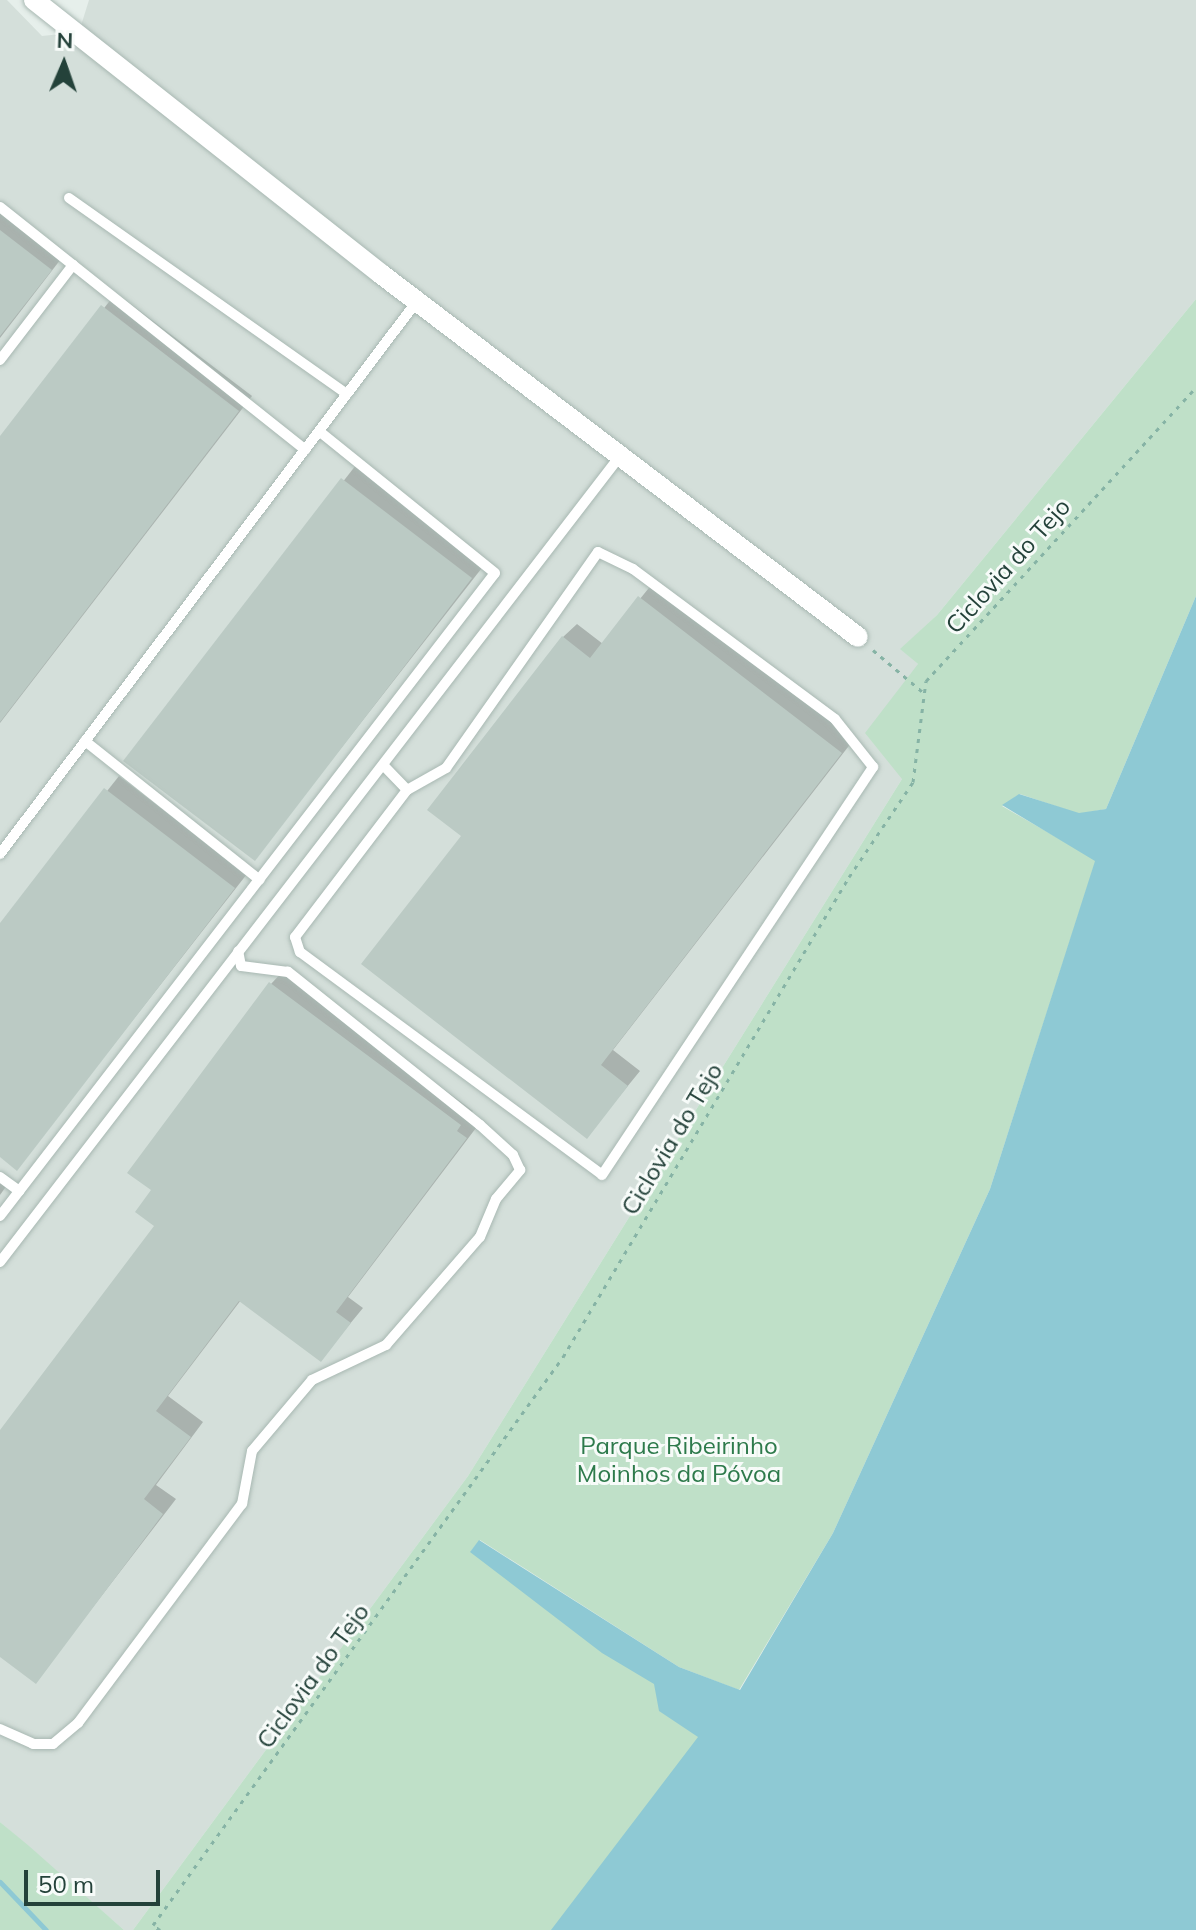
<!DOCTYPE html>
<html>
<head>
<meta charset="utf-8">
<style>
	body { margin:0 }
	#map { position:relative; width:1196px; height:1930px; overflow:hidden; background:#e6efeb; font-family:Mulish,sans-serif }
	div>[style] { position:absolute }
	.built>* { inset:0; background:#d4dfda }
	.green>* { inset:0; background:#bfe0c8 }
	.water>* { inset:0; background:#8ec9d4 }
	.shadow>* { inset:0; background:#0003 }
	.stream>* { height:5px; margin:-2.5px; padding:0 2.5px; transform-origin:2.5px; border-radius:2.5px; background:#8ec9d4 }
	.building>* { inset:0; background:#bbcac4 }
	.path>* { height:3px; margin-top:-1.5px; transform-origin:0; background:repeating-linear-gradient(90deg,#86b3a5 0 4px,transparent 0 10px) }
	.roads { filter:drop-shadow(0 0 2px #a8b8b2) drop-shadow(0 0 2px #a8b8b2) }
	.lane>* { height:10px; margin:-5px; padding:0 5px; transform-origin:5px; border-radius:5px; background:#fff }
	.street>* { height:20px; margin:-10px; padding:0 10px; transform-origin:10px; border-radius:10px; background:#fff }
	span { translate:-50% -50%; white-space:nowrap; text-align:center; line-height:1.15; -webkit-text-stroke:6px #f7fbf9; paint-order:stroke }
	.street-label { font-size:24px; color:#24423a }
	.park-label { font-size:24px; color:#2d7a4b }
	.north { position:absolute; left:24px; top:24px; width:80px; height:80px; -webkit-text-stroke:6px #f7fbf9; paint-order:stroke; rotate:2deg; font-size:22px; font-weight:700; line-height:32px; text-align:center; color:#24423a }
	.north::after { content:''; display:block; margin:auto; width:28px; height:36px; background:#24423a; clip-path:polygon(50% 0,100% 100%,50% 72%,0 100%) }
	.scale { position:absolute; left:24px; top:1870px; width:136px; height:36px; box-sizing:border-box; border:4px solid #24423a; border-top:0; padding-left:10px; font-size:24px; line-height:28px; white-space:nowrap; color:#24423a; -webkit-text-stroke:6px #f7fbf9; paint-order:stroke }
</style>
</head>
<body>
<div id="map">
	<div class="built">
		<div style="clip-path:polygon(0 0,7px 0,42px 36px,79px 32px,89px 0,1196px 0,1196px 299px,937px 615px,901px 649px,918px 664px,902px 779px,468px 1476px,133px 1930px,124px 1930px,0 1822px)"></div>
	</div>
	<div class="green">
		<div style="clip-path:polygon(1196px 299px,1196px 596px,1106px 809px,1079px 814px,1020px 794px,1002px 806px,1096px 860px,990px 1189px,833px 1533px,739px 1690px,679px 1667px,480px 1540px,471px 1551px,552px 1611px,729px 1714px,644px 1930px,133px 1930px,468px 1476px,902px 779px,865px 733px,918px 664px,900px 649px,937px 615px)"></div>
		<div style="clip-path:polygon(0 1822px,29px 1846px,124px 1930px,0 1930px)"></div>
	</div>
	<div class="water">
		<div style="clip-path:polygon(1196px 596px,1196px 1930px,551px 1930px,698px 1737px,659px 1711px,654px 1684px,602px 1653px,470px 1552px,479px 1540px,679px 1667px,740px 1690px,833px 1533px,990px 1189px,1095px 861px,1002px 805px,1019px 794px,1079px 813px,1106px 809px)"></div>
	</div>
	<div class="shadow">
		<div style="clip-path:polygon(0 206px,64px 255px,0 338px)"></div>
		<div style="clip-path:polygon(116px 293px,252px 396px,0 723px,0 440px)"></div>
		<div style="clip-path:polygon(356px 465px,485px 564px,255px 858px,126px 760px)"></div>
		<div style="clip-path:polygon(653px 583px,855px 738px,613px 1050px,640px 1071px,587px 1136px,463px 836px,563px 637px,577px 624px,603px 644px)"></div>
		<div style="clip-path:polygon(119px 776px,247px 874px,17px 1168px,0 1155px,0 926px)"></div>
		<div style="clip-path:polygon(284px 970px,473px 1111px,469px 1116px,479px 1124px,348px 1297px,363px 1308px,321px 1359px,241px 1300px,168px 1396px,203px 1422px,156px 1485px,176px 1499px,36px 1681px,0 1654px,0 1433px,157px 1225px,154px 1190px,271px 984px)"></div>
		<div style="clip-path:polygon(0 1173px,10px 1181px,0 1195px)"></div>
	</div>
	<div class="stream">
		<div style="left:0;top:1882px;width:66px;rotate:46.2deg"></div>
	</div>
	<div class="building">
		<div style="clip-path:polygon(0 230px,52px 270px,0 336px)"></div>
		<div style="clip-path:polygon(101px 305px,239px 411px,0 722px,0 436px)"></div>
		<div style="clip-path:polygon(341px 478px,472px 578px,255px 861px,123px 761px)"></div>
		<div style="clip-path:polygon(638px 596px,842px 753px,601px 1065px,628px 1086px,587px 1139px,361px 964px,461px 836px,427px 810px,562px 636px,590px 658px)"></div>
		<div style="clip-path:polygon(104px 788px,235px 888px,17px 1171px,0 1157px,0 923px)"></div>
		<div style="clip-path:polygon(269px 982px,461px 1125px,457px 1131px,467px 1138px,336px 1312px,351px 1323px,321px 1362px,239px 1301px,156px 1411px,191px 1437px,144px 1499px,163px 1514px,36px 1684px,0 1657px,0 1430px,154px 1226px,135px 1212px,151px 1190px,127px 1173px)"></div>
	</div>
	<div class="path">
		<div style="left:873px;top:650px;width:68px;rotate:40.2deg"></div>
		<div style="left:160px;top:1930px;width:9px;rotate:-144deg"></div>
		<div style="left:153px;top:1925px;width:701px;rotate:-54.18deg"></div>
		<div style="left:563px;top:1357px;width:559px;rotate:-59.21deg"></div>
		<div style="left:849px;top:877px;width:115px;rotate:-56deg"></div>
		<div style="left:913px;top:782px;width:102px;rotate:-82.7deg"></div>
		<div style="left:926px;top:681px;width:399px;rotate:-47.4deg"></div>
	</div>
	<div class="roads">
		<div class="lane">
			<div style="left:69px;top:198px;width:340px;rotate:35.2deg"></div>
			<div style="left:0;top:207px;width:390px;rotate:38.5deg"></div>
			<div style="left:0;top:360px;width:120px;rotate:-52.5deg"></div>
			<div style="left:85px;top:741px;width:223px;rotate:38.5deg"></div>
			<div style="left:385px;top:767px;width:32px;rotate:46deg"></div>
			<div style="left:407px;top:790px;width:185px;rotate:127.3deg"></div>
			<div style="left:295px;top:937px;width:16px;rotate:72deg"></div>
			<div style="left:300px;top:952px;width:375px;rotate:36.4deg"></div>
			<div style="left:602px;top:1175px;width:490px;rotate:-56.4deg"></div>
			<div style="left:873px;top:767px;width:61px;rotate:-128.4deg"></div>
			<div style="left:835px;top:719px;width:252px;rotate:-143.4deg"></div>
			<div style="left:633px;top:569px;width:39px;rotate:-154deg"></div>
			<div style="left:598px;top:552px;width:264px;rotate:125.1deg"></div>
			<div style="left:446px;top:768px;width:45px;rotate:150.6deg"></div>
			<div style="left:0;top:854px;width:693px;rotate:-52.98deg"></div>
			<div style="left:0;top:1177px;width:24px;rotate:36deg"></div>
			<div style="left:0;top:1216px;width:811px;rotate:-52.41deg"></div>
			<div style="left:495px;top:573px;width:226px;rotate:-141.1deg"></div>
			<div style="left:0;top:1262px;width:1017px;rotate:-52.43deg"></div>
			<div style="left:0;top:1729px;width:36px;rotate:24deg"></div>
			<div style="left:33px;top:1744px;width:20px"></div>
			<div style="left:53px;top:1744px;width:33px;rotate:-40deg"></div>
			<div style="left:78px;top:1723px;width:274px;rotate:-53.2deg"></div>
			<div style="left:242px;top:1504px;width:54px;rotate:-79.3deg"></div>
			<div style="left:252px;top:1451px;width:93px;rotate:-49.8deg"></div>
			<div style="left:312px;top:1380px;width:82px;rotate:-25.3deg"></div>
			<div style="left:386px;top:1345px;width:143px;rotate:-49deg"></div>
			<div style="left:480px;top:1237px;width:41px;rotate:-67.2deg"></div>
			<div style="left:496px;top:1199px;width:38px;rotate:-50deg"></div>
			<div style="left:520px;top:1170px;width:17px;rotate:-115deg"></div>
			<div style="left:513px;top:1155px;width:45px;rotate:-137.7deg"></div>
			<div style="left:480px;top:1125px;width:246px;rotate:-141.4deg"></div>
			<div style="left:288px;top:972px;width:47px;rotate:-172.7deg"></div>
			<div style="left:241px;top:966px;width:15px;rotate:-101deg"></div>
		</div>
		<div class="street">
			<div style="left:34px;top:0;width:442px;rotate:38.3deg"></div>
			<div style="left:381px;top:274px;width:599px;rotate:37.27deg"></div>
		</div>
	</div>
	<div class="street-label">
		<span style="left:1008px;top:566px;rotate:-48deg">Ciclovia do Tejo</span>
		<span style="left:672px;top:1139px;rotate:-59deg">Ciclovia do Tejo</span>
		<span style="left:313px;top:1676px;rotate:-54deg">Ciclovia do Tejo</span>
	</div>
	<div class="park-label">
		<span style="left:679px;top:1460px">Parque Ribeirinho<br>Moinhos da Póvoa</span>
	</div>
	<div class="north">N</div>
	<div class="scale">50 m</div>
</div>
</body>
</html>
